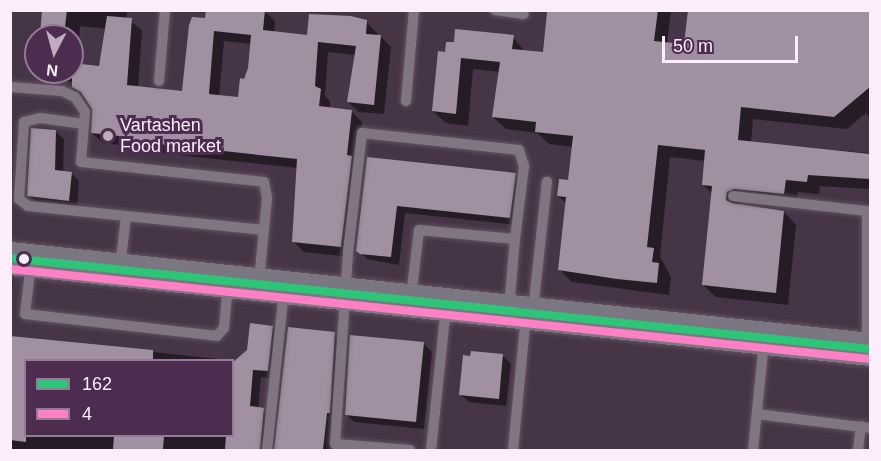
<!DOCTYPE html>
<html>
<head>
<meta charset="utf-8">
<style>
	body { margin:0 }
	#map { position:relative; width:881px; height:461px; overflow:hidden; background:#463547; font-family:Helvetica,sans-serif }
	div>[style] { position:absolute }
	.shadow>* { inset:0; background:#0007 }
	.building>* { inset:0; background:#a090a1 }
	.roads { filter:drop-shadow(0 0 2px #625363) drop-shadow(0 0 2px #625363) }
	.service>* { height:10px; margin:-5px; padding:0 5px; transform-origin:5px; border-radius:5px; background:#827583 }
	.primary>* { height:33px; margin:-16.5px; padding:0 16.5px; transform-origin:16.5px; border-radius:16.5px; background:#7a7682 }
	.bus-1>* { height:8px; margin:-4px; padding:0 4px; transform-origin:4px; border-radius:4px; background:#2dc577 }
	.bus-2>* { height:8px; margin:-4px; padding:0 4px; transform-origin:4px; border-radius:4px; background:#ff80c5 }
	.dots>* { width:16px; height:16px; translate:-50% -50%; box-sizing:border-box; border:3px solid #4d2d4f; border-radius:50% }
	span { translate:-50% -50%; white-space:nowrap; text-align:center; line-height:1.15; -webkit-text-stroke:6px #4d2d4f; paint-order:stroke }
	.poi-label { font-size:18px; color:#fdedfd }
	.left { translate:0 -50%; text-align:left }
	.frame { position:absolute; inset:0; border:12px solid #fdedfd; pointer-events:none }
	.legend { position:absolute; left:24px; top:359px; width:210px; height:78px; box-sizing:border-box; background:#4d2d4f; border:2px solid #937a95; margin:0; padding:8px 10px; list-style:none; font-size:18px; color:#fdedfd }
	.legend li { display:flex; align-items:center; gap:12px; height:30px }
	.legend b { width:30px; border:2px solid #937a95 }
	.north { position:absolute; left:24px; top:24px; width:60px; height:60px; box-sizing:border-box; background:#4d2d4f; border:2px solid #937a95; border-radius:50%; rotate:186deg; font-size:16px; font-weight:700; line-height:24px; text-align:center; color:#fdedfd }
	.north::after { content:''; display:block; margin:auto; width:21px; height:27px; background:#bdadbd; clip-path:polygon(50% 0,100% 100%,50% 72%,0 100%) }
	.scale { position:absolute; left:662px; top:36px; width:136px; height:27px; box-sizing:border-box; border:3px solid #fdedfd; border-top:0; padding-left:8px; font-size:18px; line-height:21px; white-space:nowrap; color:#fdedfd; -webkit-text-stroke:4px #4d2d4f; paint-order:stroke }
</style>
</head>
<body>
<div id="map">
	<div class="shadow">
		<div style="clip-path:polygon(evenodd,55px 10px,127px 10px,127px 19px,142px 30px,138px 88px,183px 93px,206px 20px,264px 11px,275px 21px,274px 33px,308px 37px,366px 22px,391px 47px,384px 114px,359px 112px,348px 102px,356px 55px,328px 52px,325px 96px,330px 101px,330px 109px,351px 111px,362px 122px,351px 257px,304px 252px,294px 242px,298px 168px,141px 151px,136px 147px,103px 143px,92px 133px,99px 66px,107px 29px,80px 26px,76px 82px,49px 79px,41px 72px,72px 72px,72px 36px,41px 36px,55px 10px,224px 41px,252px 44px,249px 69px,239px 99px,219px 97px,224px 41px)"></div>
		<div style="clip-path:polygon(555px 10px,671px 10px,667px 44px,685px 46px,689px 10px,870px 10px,870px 118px,866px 113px,847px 129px,753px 119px,751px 143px,870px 153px,870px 189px,820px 186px,819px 194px,798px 192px,797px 206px,743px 201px,739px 205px,784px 212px,796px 225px,788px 305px,716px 297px,703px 285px,713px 194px,703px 185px,706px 161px,670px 157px,660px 256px,671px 277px,669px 295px,572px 282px,560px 270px,567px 204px,558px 196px,569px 182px,573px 147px,549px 144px,537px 133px,506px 129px,493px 117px,500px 72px,473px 69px,468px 126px,446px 123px,433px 111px,446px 53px,513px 37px,525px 52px,545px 54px)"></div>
		<div style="clip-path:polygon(55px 131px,64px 139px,63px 172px,71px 173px,79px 181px,77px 208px,37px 203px,28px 195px)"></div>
		<div style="clip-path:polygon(368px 159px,515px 174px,523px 183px,518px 225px,405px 213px,399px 265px,367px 259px,359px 251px)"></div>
		<div style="clip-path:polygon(evenodd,272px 327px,280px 335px,276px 379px,261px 377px,258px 409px,271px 418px,270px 450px,10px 450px,10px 337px,238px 361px,272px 327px,26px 360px,232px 360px,232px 436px,26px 436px,26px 360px)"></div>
		<div style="clip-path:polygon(289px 329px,334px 334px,342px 342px,331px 450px,276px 450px)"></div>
		<div style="clip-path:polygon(424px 344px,432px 352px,424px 429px,354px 422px,346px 414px)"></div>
		<div style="clip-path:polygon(503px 356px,511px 364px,506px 406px,469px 402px,460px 394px)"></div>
	</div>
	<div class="building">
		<div style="clip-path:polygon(42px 10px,67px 10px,64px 36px,40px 36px)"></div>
		<div style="clip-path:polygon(evenodd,206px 10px,265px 10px,263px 30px,307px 35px,309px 14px,351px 16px,367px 20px,366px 34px,381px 35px,374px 105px,347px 102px,356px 46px,318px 42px,315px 86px,321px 89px,319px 106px,352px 110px,347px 155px,352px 156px,341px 247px,292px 242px,297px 159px,129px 141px,129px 137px,91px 133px,92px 109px,81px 92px,72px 87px,72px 63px,99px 66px,107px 16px,132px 18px,127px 85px,182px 91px,189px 25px,192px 17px,205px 18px,206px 10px,214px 31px,251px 35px,248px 68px,244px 79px,240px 78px,238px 97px,209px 94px,214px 31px)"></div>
		<div style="clip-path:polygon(554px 10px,658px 10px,654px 41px,684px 44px,688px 10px,870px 10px,870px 87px,834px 117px,741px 107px,738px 140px,870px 154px,870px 179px,808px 175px,807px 182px,786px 180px,784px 194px,734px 189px,727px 192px,726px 200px,732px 203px,784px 211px,776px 293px,702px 285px,712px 186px,702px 185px,705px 150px,658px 145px,647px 247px,654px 248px,652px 262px,659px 263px,657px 283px,617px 279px,558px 270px,566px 197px,557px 196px,559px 179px,568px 180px,573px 136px,535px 132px,536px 122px,492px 117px,500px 62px,461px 58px,456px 114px,432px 111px,438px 51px,445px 52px,446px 42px,454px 42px,455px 29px,514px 35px,512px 49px,543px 52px,547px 12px)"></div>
		<div style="clip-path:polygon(31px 128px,56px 130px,55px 170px,72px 172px,69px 201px,27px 196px)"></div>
		<div style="clip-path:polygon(367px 157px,516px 173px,510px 218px,397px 206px,391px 257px,360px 254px,356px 251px)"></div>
		<div style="clip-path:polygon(250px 323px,273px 326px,268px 371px,253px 370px,250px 406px,264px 408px,260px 450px,225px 450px,226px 435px,232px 435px,232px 363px,247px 350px)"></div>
		<div style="clip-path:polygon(288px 327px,335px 332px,330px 413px,327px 413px,323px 450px,274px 450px)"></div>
		<div style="clip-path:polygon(350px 335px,424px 342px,416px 422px,345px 415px)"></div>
		<div style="clip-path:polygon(10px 336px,153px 350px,153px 360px,26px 360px,26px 442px,10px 440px)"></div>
		<div style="clip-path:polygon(471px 351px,503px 354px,499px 399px,459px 395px,463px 355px,470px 356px)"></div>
		<div style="clip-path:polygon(114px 435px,164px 435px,163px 450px,113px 450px)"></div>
	</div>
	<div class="roads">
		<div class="service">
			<div style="left:495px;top:10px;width:29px;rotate:8deg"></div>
			<div style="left:159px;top:81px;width:71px;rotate:-85.2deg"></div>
			<div style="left:10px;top:87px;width:52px;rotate:4.4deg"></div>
			<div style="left:62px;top:91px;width:14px;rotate:25deg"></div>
			<div style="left:75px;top:97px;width:18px;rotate:56deg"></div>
			<div style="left:85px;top:112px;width:50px;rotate:94.6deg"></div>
			<div style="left:81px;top:162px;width:184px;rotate:6.2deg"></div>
			<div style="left:264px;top:182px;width:16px;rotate:79deg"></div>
			<div style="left:267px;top:198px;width:83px;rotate:95.5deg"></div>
			<div style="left:406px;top:101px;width:91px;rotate:-85deg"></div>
			<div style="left:84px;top:124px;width:44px;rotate:-172.2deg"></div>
			<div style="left:40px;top:118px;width:16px;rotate:166deg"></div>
			<div style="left:24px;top:122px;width:77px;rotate:93.7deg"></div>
			<div style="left:19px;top:199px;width:11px;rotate:38deg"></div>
			<div style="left:28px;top:206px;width:237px;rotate:5.8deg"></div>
			<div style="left:733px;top:196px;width:135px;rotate:6.4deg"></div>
			<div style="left:867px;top:211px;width:135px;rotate:90deg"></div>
			<div style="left:31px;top:263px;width:51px;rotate:96.7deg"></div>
			<div style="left:25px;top:314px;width:193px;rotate:6.5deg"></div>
			<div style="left:217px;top:336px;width:11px;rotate:-49deg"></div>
			<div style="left:224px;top:328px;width:43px;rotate:-84.7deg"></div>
			<div style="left:120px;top:267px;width:50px;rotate:-83.2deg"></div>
			<div style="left:411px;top:297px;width:67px;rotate:-83.2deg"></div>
			<div style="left:419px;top:230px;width:96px;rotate:5.4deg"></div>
			<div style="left:515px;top:239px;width:69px;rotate:95deg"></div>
			<div style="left:533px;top:310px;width:129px;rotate:-83.8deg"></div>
			<div style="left:757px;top:414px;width:114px;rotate:7.1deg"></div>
			<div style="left:267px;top:450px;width:161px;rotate:-83.9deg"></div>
			<div style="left:410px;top:450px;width:75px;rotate:-175.4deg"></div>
			<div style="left:335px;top:444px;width:192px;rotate:-86.1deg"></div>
			<div style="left:348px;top:252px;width:120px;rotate:-83.3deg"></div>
			<div style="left:362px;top:133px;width:158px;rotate:6.2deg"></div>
			<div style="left:519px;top:150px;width:17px;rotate:73deg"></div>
			<div style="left:524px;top:166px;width:74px;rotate:97deg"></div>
			<div style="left:431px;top:450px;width:143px;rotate:-84deg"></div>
			<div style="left:513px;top:450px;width:135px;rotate:-84.5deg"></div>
			<div style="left:753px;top:450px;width:110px;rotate:-84.2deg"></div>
			<div style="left:858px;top:450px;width:24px;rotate:-83deg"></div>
		</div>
		<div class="primary">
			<div style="left:10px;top:258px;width:865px;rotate:6.04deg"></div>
		</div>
	</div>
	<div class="bus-1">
		<div style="left:10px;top:258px;width:865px;rotate:6.04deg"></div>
	</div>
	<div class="bus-2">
		<div style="left:10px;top:269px;width:864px;rotate:5.98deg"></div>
	</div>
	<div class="dots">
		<div style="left:108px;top:136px;background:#bdadbd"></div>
		<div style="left:24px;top:259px;background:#fdedfd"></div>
	</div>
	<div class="poi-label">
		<span class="left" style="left:120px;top:136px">Vartashen<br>Food market</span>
	</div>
	<div class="frame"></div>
	<ul class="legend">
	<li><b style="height:8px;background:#2dc577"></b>162</li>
	<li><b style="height:8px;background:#ff80c5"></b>4</li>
	</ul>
	<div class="north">N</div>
	<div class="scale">50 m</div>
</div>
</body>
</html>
